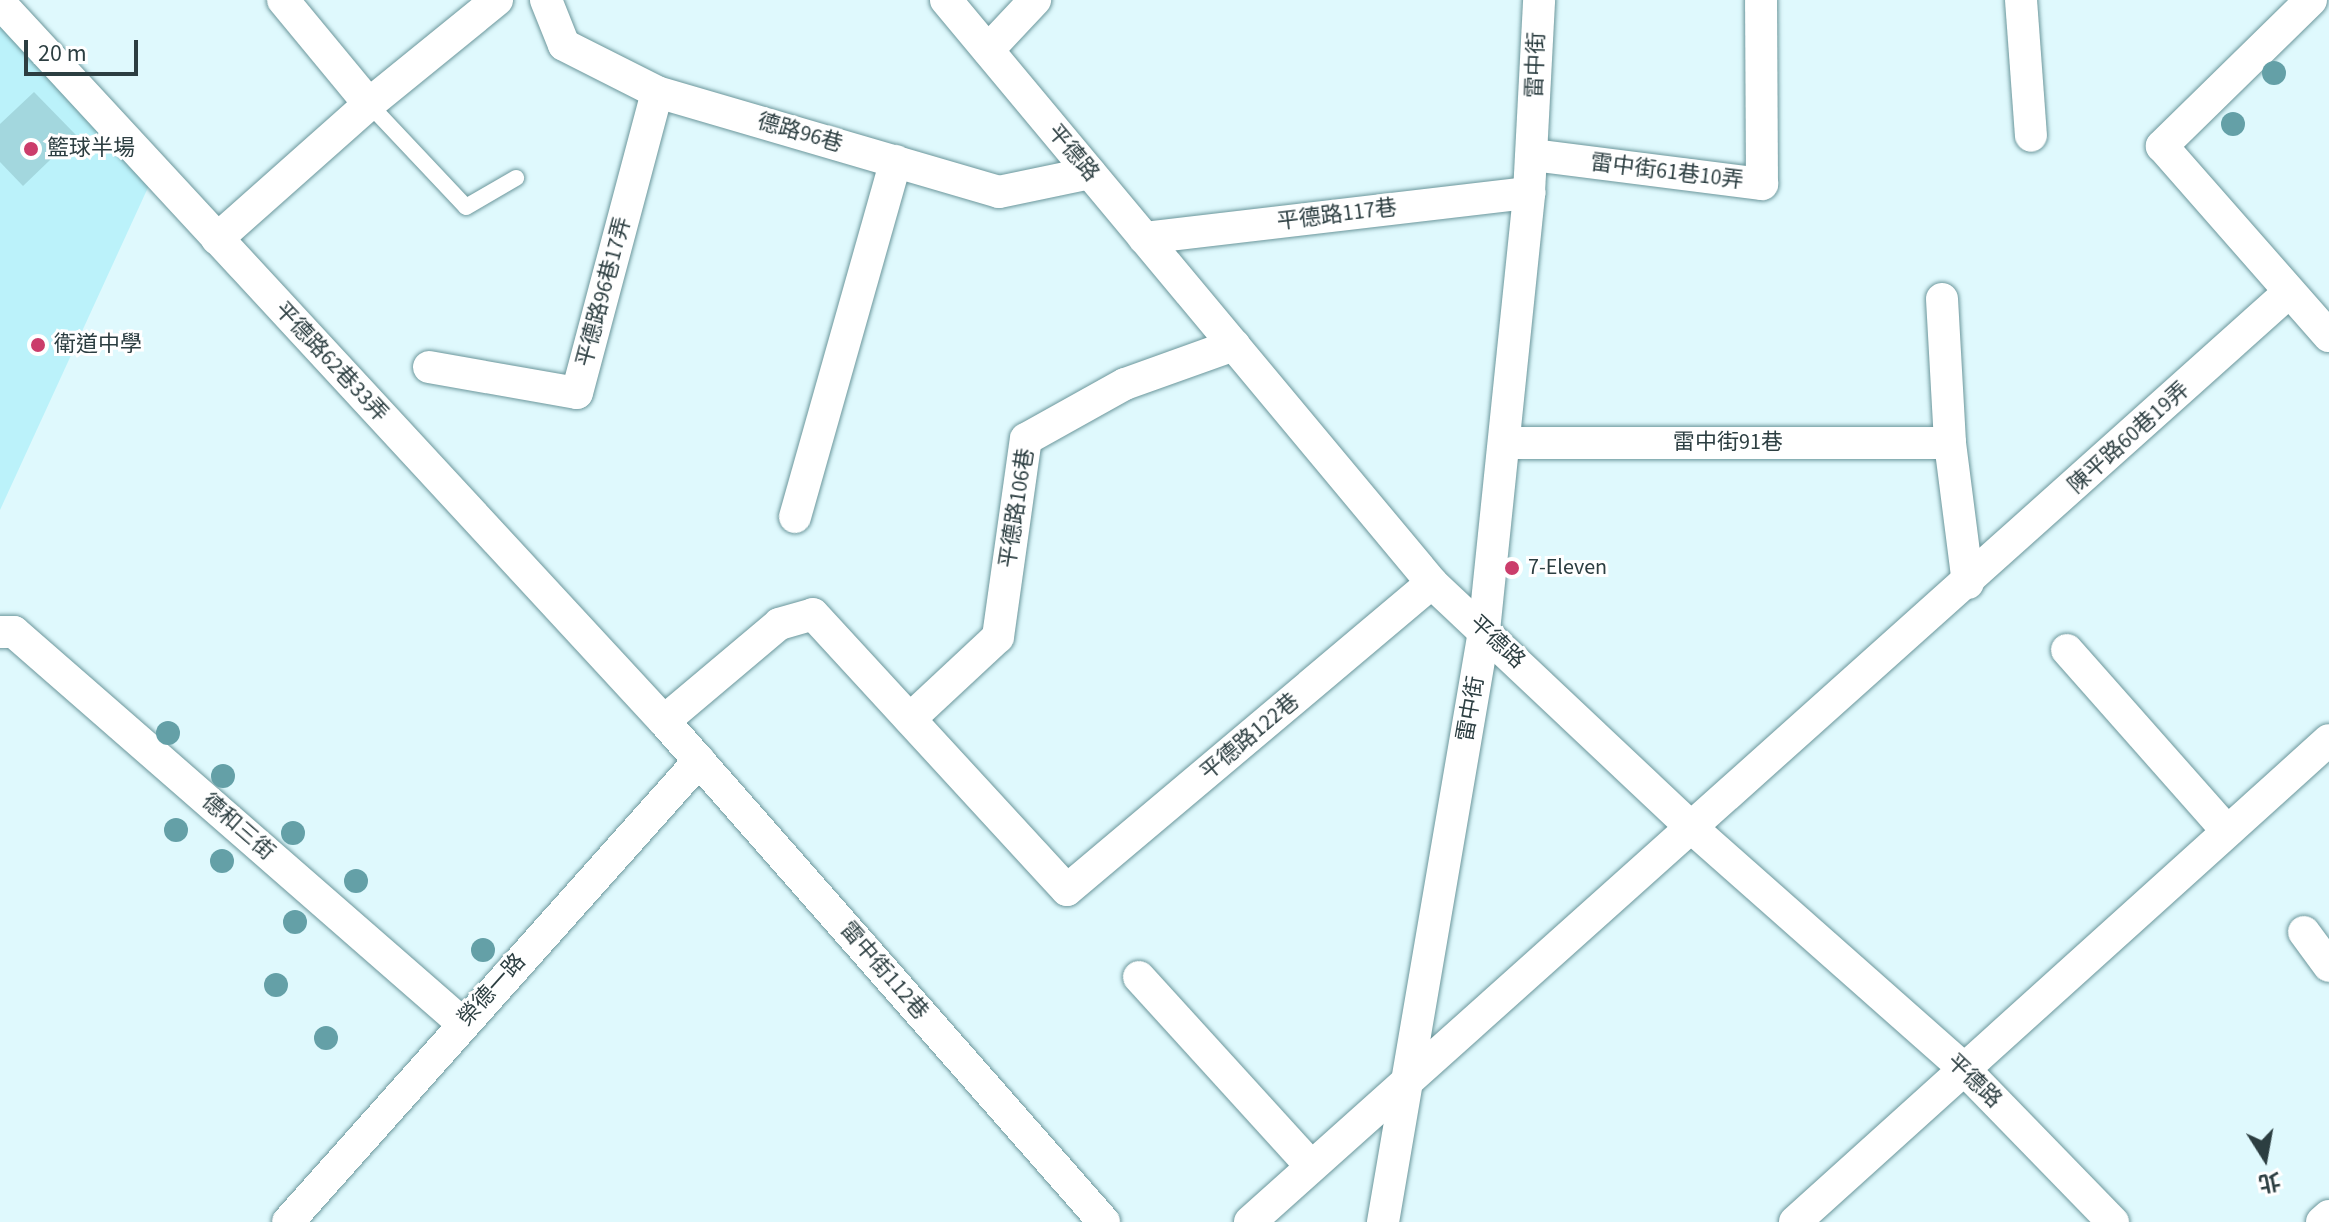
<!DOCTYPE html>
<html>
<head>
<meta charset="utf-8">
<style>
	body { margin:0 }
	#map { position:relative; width:2329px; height:1222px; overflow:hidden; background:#dff9fd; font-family:"Source Sans 3","Noto Sans TC",sans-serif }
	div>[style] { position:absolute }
	.built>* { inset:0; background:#bbf2fa }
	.green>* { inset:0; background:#a3d7de }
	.roads { filter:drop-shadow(0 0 2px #6b969b) drop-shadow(0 0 2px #6b969b) }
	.lane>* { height:16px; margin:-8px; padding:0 8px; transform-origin:8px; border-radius:8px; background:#fff }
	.street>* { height:32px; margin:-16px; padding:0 16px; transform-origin:16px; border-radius:16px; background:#fff }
	.trees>* { width:24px; height:24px; margin:-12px; border-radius:50%; background:#64a0a7 }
	.dots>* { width:22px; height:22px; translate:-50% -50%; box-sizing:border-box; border:4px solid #fff; border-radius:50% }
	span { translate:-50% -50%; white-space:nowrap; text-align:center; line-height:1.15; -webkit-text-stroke:6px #fff; paint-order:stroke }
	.street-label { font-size:22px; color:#2c3e41 }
	.poi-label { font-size:22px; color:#2c3e41 }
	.left { translate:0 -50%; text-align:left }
	.north { position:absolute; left:2225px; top:1118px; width:80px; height:80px; -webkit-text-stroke:6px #fff; paint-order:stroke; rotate:169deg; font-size:22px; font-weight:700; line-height:32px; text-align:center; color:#2c3e41 }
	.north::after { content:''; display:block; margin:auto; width:28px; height:36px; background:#2c3e41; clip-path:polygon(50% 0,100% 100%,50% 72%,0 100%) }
	.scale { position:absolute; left:24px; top:40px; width:114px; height:36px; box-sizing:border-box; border:4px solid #2c3e41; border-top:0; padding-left:10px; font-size:24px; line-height:28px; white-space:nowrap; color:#2c3e41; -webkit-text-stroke:6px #fff; paint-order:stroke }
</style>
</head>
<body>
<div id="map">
	<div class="built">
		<div style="clip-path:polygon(0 4px,151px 181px,0 510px)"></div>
	</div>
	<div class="green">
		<div style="clip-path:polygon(34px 92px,76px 135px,23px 186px,0 162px,0 124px)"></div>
	</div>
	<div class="roads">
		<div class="lane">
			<div style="left:369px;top:104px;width:141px;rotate:46.7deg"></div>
			<div style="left:466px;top:207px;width:58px;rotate:-30.1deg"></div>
		</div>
		<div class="street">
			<div style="left:283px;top:0;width:135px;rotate:50.4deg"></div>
			<div style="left:546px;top:0;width:48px;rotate:68.2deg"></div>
			<div style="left:564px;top:45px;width:104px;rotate:26.8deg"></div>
			<div style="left:657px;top:92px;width:356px;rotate:16.3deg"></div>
			<div style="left:999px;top:192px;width:93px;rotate:-11.8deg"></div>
			<div style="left:946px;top:0;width:759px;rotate:50.18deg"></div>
			<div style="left:1432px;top:583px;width:357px;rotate:43.3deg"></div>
			<div style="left:1692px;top:828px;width:363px;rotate:41.5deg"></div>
			<div style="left:1964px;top:1069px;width:214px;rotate:45.8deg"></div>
			<div style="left:2021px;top:0;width:136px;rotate:85.8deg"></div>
			<div style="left:2311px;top:0;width:209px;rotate:135.6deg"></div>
			<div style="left:2162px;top:146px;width:253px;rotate:48.7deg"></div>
			<div style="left:0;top:3px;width:978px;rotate:47.24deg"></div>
			<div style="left:664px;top:721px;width:667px;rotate:48.71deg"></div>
			<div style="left:988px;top:50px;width:69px;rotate:-46.8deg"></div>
			<div style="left:1532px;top:155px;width:232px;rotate:7.2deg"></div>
			<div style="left:1762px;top:184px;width:184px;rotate:-90.3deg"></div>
			<div style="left:1144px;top:238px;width:388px;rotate:-6.7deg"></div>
			<div style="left:217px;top:239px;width:203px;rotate:-41.6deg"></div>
			<div style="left:369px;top:104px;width:165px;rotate:-39.1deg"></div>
			<div style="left:1942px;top:299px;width:144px;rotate:86.8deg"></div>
			<div style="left:1950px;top:443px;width:141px;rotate:82.7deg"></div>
			<div style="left:429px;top:367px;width:150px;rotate:10deg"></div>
			<div style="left:577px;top:393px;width:311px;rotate:-75.1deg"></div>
			<div style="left:1506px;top:443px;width:444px"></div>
			<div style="left:795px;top:517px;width:370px;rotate:-74.2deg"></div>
			<div style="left:0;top:632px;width:14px"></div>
			<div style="left:14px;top:632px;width:595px;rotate:41.11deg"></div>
			<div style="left:2067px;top:650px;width:240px;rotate:48.5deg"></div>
			<div style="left:910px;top:719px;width:120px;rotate:-43deg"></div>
			<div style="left:998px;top:637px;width:200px;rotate:-82deg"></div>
			<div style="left:1026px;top:439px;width:113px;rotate:-29.1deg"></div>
			<div style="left:1125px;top:384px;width:116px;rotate:-19.7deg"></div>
			<div style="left:664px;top:721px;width:150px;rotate:-40.1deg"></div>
			<div style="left:779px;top:624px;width:35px;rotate:-16deg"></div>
			<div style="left:813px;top:614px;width:375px;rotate:47.4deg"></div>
			<div style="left:1067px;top:890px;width:477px;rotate:-40.1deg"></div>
			<div style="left:2304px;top:932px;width:42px;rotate:53.7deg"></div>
			<div style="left:1139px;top:977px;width:254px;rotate:47.7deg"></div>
			<div style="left:288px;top:1222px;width:618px;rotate:-48.28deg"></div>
			<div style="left:1250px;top:1222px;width:1394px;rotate:-41.83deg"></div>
			<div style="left:1383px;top:1222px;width:600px;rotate:-80.3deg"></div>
			<div style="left:1484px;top:631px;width:440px;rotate:-84.1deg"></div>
			<div style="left:1529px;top:193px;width:193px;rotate:-87deg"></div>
			<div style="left:1795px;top:1222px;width:719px;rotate:-42.07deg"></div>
			<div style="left:2322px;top:1222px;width:9px;rotate:-41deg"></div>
		</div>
	</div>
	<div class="trees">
		<div style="left:2274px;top:73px"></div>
		<div style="left:2233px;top:124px"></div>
		<div style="left:168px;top:733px"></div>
		<div style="left:223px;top:776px"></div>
		<div style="left:176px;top:830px"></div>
		<div style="left:293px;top:833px"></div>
		<div style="left:222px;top:861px"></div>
		<div style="left:356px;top:881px"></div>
		<div style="left:295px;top:922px"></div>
		<div style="left:483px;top:950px"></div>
		<div style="left:276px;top:985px"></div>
		<div style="left:326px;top:1038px"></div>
	</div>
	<div class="dots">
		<div style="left:31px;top:149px;background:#cb3d6b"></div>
		<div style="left:38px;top:345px;background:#cb3d6b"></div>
		<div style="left:1512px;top:568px;background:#cb3d6b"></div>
	</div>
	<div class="street-label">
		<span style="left:1536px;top:65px;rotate:-88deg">雷中街</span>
		<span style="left:800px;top:133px;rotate:16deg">德路96巷</span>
		<span style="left:1073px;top:153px;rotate:50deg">平德路</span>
		<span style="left:1667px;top:172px;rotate:7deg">雷中街61巷10弄</span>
		<span style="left:1337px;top:215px;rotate:-7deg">平德路117巷</span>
		<span style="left:604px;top:292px;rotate:-75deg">平德路96巷17弄</span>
		<span style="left:331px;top:362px;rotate:47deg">平德路62巷33弄</span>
		<span style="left:2129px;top:438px;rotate:-42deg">陳平路60巷19弄</span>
		<span style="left:1728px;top:443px">雷中街91巷</span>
		<span style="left:1017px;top:508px;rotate:-81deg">平德路106巷</span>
		<span style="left:1497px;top:642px;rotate:43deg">平德路</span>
		<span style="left:1471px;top:709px;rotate:-80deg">雷中街</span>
		<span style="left:1250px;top:737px;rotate:-40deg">平德路122巷</span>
		<span style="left:238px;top:827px;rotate:41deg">德和三街</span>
		<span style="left:884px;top:971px;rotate:49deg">雷中街112巷</span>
		<span style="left:492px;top:990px;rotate:-48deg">榮德一路</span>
		<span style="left:1974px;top:1081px;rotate:44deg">平德路</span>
	</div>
	<div class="poi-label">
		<span class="left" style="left:47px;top:149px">籃球半場</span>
		<span class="left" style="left:54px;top:345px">衛道中學</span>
		<span class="left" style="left:1528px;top:568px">7-Eleven</span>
	</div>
	<div class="north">北</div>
	<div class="scale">20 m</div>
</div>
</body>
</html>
